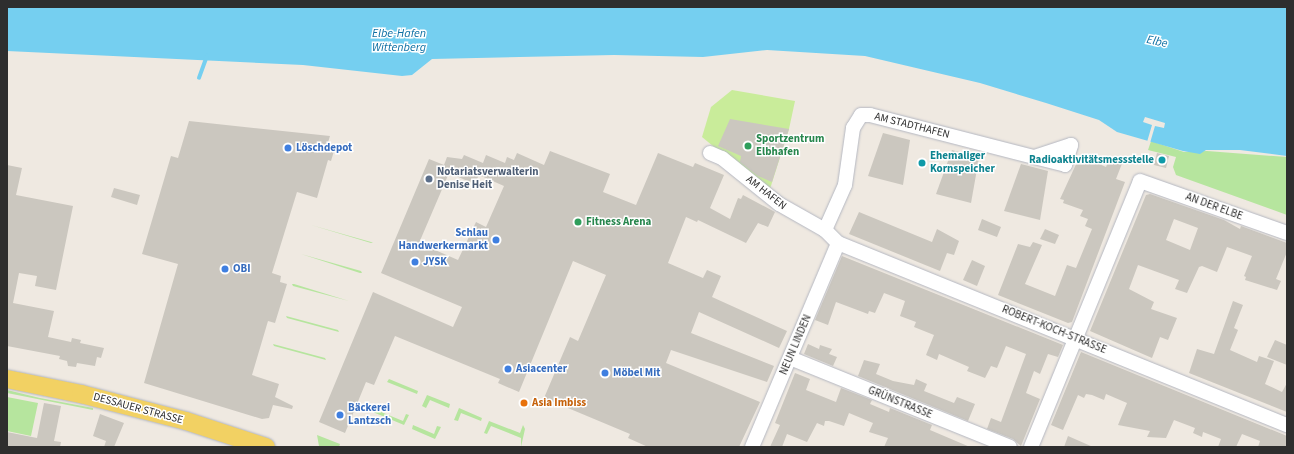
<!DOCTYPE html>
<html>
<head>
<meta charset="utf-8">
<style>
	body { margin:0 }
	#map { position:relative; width:1294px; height:454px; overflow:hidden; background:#efe9e1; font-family:"Source Sans 3",sans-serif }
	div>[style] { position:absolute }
	.green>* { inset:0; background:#b6e59e }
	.pitch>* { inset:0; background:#c9ec9a }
	.water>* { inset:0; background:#75cff0 }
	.pier>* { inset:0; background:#efe9e1 }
	.stream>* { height:3.5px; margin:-1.75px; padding:0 1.75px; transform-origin:1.75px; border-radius:1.75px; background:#75cff0 }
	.building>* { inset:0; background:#cbc7bf }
	.roads { filter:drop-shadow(0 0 1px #b4b7c1) drop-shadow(0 0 1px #b4b7c1) }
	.minor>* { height:14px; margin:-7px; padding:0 7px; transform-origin:7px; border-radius:7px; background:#fff }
	.major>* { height:18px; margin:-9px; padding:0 9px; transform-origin:9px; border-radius:9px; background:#f2d163 }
	.dots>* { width:11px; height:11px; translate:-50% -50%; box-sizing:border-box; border:2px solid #fff; border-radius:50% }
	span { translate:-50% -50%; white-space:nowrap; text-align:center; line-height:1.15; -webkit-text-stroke:3px #fff; paint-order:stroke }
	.street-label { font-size:11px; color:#2e2e2e }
	.leisure-label { font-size:11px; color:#27864d; font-weight:700 }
	.left { translate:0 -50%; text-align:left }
	.shop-label { font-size:11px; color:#366cbe; font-weight:700 }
	.right { translate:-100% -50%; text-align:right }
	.culture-label { font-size:11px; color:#0d838f; font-weight:700 }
	.service-label { font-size:11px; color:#4e5e75; font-weight:700 }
	.food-label { font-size:11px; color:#c56008; font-weight:700 }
	.water-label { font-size:12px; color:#0d6fa3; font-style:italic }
	.frame { position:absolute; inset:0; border:8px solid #2e2e2e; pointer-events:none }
</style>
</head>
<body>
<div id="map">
	<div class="green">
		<div style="clip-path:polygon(1151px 141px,1184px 152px,1207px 151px,1287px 157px,1287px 215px,1176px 175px,1173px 167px,1176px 157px,1148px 150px)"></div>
		<div style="clip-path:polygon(311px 225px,371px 242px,373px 243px,371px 243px)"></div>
		<div style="clip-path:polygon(301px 254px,361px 271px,362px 273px,360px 273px)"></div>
		<div style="clip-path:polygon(292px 284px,294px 284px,349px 301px,293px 286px)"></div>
		<div style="clip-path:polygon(286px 316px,338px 330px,339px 332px,287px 318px)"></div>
		<div style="clip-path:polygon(273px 344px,325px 358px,326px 360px,274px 346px)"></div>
		<div style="clip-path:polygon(389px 379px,418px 391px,417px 394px,387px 382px)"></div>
		<div style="clip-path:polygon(7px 390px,40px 398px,93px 408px,93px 410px,7px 393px)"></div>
		<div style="clip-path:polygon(427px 395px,450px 404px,449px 408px,430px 400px,426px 408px,422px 406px)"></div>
		<div style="clip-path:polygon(7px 397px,38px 403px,31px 436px,7px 431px)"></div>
		<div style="clip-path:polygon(369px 407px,403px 421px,406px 414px,409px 415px,404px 425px,368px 410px)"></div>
		<div style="clip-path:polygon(459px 408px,482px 418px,481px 421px,461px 413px,458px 421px,454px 420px)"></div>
		<div style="clip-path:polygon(489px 421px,520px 433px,523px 425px,525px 429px,521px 447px,521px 438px,491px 426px,487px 434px,484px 433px)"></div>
		<div style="clip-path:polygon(413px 425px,434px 434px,437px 426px,441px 427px,435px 439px,412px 429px)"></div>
		<div style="clip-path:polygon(317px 435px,340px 444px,339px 447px,319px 446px)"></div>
	</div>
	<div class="pitch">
		<div style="clip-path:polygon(732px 90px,795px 101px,789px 129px,769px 192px,702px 137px,711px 107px)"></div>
	</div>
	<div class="water">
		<div style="clip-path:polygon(7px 7px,1287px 7px,1287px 156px,1240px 150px,1206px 150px,1200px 154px,1183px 151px,1117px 132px,1099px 120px,1046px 103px,980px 83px,865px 56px,767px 50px,703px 57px,614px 55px,432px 59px,412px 75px,402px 76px,303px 65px,7px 51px)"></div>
	</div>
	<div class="pier">
		<div style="clip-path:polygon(1145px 117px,1165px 123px,1164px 128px,1155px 126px,1150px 143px,1147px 142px,1152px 125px,1143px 122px)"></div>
	</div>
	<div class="stream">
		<div style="left:199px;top:78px;width:23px;rotate:-70deg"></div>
	</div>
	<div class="building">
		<div style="clip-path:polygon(730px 119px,789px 129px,772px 182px,758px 176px,740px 162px,741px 156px,718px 146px)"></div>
		<div style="clip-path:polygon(189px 121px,330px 136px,326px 149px,334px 151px,331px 161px,328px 160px,317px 198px,297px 192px,272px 273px,281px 276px,280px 282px,287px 284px,275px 323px,268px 321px,252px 375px,279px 384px,275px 397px,293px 406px,292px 409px,273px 405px,269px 418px,262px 419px,144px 383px,178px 264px,142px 254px,171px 156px,178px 158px)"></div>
		<div style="clip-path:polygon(883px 133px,910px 140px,903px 185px,868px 176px)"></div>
		<div style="clip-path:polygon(952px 150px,979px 158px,971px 203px,936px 194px)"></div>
		<div style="clip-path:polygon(evenodd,550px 151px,610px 174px,603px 192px,636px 205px,658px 153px,693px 167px,695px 163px,724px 175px,710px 208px,730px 219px,738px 198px,741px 199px,743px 195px,775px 212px,768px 227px,758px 223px,746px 243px,698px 220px,697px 222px,686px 217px,668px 263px,703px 278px,707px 270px,721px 276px,712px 297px,787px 331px,779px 348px,699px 312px,691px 333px,774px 366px,767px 382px,671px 350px,666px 363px,760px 402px,739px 447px,648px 447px,628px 438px,630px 434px,544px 398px,570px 337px,578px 341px,606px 275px,573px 261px,519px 392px,498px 383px,500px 379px,395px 336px,374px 385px,366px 382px,345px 433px,319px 422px,373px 292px,453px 327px,462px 307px,381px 273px,429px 159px,444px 165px,447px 157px,462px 159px,464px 155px,483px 163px,486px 155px,505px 163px,507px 157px,514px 160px,517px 153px,544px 165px,550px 151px,449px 173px,470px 182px,471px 179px,476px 181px,479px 175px,504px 186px,486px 227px,476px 222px,458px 260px,419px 243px,449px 173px)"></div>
		<div style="clip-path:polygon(1157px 153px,1169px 156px,1166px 168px,1154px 165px)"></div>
		<div style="clip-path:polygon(1110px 157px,1123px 161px,1116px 179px,1125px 182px,1072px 322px,1068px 323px,998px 295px,1018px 244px,1030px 247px,1033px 242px,1042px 245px,1025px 284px,1055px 296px,1067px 265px,1076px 268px,1092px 229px,1085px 226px,1088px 219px,1080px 216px,1083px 210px,1063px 203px,1064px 200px,1060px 199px,1078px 160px,1084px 163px,1086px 158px,1106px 167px)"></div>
		<div style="clip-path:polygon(1021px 164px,1048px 171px,1040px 220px,1004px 211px)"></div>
		<div style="clip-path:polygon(7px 165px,22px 168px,16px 195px,73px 206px,56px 290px,35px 286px,37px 276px,19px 273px,13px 303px,54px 311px,48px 337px,71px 342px,72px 338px,81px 340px,80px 343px,104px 348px,101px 358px,97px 357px,95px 366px,77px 363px,76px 367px,68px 366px,67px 361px,59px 359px,60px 356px,7px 346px)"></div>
		<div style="clip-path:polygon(114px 188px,140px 195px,137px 205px,111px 197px)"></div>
		<div style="clip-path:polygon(evenodd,1150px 194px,1224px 220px,1240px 229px,1241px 226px,1287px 243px,1287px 252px,1276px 279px,1281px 281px,1277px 290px,1245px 280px,1246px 277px,1244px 276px,1252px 256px,1227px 247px,1217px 272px,1202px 266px,1199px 267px,1187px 293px,1175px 289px,1179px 280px,1138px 265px,1129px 289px,1154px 302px,1151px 309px,1177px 318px,1168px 340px,1160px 337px,1152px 358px,1090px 331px,1146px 195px,1150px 194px,1174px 219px,1198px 228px,1190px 250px,1166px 240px,1174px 219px)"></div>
		<div style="clip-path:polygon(859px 212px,932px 242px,937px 229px,959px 241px,954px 255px,947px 253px,940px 271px,849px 234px)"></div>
		<div style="clip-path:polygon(982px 219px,1001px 227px,997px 237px,978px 230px)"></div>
		<div style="clip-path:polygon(1045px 229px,1059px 235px,1055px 244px,1040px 239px)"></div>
		<div style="clip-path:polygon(842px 256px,1063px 345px,1058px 357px,1048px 354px,1040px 374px,1034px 371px,1026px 393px,1040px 399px,1021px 446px,1013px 439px,987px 429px,991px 418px,1001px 422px,1026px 354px,1006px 346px,997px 368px,991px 366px,985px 378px,967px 371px,969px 367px,939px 354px,937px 360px,926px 355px,934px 335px,914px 327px,916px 322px,900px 316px,905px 301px,884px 293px,875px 313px,869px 311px,868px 314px,836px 302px,828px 325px,815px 320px)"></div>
		<div style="clip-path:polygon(972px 260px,985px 266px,977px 286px,963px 280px)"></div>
		<div style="clip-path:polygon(1233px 301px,1243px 305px,1234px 328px,1238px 330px,1230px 350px,1257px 362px,1259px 356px,1274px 361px,1265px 384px,1282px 392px,1287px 383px,1287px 412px,1189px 373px,1197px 349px,1214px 354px)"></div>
		<div style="clip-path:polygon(1275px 340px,1287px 345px,1287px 365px,1267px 357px)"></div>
		<div style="clip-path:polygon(808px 344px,819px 349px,820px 345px,832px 349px,829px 354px,837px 357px,833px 366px,804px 354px)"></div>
		<div style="clip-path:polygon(1081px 352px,1287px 436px,1287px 447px,1258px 447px,1260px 441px,1242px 434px,1236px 447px,1218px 447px,1221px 439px,1203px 432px,1202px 437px,1193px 433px,1195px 428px,1174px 420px,1166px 438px,1147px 437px,1150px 431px,1118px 425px,1127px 403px,1106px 394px,1104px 400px,1092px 395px,1086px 394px,1084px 398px,1078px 395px,1063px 430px,1051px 425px)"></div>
		<div style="clip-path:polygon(864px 360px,880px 364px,876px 374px,893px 381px,914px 385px,916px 379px,927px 384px,924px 391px,954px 403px,957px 397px,975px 404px,968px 421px,858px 376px)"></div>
		<div style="clip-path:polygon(795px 373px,810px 379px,806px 390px,836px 402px,841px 388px,872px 400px,870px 404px,889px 412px,890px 408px,932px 425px,930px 430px,970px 447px,884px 447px,888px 438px,869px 432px,873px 423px,849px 413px,844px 426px,829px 421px,825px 421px,824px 426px,817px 423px,807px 442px,787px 434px,782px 447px,770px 447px,780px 425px,775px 423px)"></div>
		<div style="clip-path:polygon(44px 403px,61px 406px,54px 441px,61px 442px,60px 447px,7px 447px,7px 432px,37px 438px)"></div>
		<div style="clip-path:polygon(100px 414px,124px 423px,114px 447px,104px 447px,106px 441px,93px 436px)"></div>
		<div style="clip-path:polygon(1068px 436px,1093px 447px,1064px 447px)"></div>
	</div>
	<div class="roads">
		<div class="minor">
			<div style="left:710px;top:153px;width:13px;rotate:23deg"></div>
			<div style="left:722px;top:158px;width:73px;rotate:38.9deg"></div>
			<div style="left:779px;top:204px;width:53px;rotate:29.5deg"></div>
			<div style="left:825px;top:230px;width:18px;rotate:45deg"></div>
			<div style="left:838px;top:243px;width:484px;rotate:22.1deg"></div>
			<div style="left:825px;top:230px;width:49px;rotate:-66deg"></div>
			<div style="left:845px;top:185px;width:58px;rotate:-82deg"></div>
			<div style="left:853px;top:128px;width:15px;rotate:-58deg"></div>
			<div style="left:861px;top:115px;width:9px"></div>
			<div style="left:870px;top:115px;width:169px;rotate:14.4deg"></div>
			<div style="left:1034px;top:157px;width:32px;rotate:14deg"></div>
			<div style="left:1065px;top:165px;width:21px;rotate:-73deg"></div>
			<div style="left:1071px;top:145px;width:39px;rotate:162deg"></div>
			<div style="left:790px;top:358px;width:237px;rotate:22deg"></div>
			<div style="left:752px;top:447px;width:221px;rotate:-67.1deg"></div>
			<div style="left:1031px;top:447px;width:287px;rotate:-67.7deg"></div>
			<div style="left:1140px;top:181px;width:156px;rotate:19.5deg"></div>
		</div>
		<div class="major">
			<div style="left:7px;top:379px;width:76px;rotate:11.5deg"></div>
			<div style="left:81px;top:394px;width:108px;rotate:14.4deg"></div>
			<div style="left:186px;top:421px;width:84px;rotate:18deg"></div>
		</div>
	</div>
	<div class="dots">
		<div style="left:748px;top:146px;background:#2e9e5b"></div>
		<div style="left:288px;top:148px;background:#3f7fe0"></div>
		<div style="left:1162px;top:160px;background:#0f9aa8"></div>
		<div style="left:922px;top:163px;background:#0f9aa8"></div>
		<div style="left:429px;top:179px;background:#5c6f8a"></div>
		<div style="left:578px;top:222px;background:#2e9e5b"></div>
		<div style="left:496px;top:240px;background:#3f7fe0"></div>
		<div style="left:415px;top:262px;background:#3f7fe0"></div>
		<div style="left:225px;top:269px;background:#3f7fe0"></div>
		<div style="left:508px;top:369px;background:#3f7fe0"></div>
		<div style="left:605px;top:373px;background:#3f7fe0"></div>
		<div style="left:524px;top:403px;background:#e8710a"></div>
		<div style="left:340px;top:415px;background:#3f7fe0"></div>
	</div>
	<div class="street-label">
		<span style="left:912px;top:126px;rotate:14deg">AM STADTHAFEN</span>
		<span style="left:766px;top:193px;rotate:38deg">AM HAFEN</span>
		<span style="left:1214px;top:207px;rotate:20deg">AN DER ELBE</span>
		<span style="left:1054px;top:330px;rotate:22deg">ROBERT-KOCH-STRASSE</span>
		<span style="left:796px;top:345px;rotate:-67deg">NEUN LINDEN</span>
		<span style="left:900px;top:403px;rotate:22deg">GRÜNSTRASSE</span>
		<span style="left:138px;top:409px;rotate:15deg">DESSAUER STRASSE</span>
	</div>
	<div class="leisure-label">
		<span class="left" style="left:756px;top:146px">Sportzentrum<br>Elbhafen</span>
		<span class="left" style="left:586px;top:222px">Fitness Arena</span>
	</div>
	<div class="shop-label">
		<span class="left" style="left:296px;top:148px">Löschdepot</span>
		<span class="right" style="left:488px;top:240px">Schlau<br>Handwerkermarkt</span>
		<span class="left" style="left:423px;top:262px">JYSK</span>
		<span class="left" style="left:233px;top:269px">OBI</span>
		<span class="left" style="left:516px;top:369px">Asiacenter</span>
		<span class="left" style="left:613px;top:373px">Möbel Mit</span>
		<span class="left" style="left:348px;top:415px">Bäckerei<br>Lantzsch</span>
	</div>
	<div class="culture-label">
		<span class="left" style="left:930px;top:163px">Ehemaliger<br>Kornspeicher</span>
		<span class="right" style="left:1154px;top:160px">Radioaktivitätsmessstelle</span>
	</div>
	<div class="service-label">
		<span class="left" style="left:437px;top:179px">Notariatsverwalterin<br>Denise Heit</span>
	</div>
	<div class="food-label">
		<span class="left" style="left:532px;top:403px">Asia Imbiss</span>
	</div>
	<div class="water-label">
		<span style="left:399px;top:41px">Elbe-Hafen<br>Wittenberg</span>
		<span style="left:1157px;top:42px;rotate:12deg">Elbe</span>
	</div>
	<div class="frame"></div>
</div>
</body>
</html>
